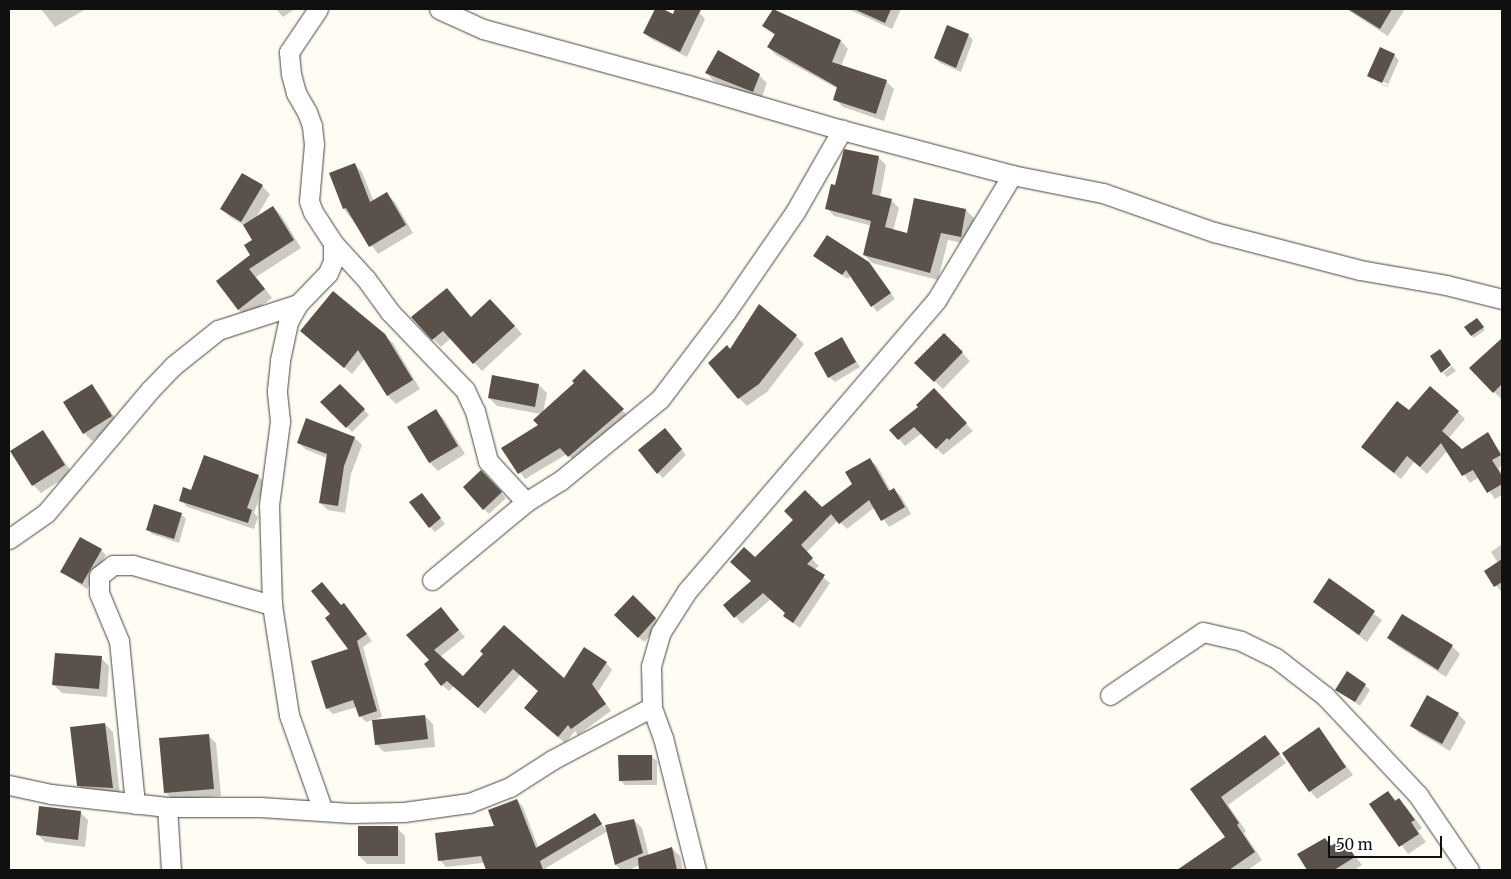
<!DOCTYPE html>
<html>
<head>
<meta charset="utf-8">
<style>
	body { margin:0 }
	#map { position:relative; width:1511px; height:879px; overflow:hidden; background:#fffdf3; font-family:Merriweather,serif }
	div>[style] { position:absolute }
	.shadow>* { inset:0; background:#0003 }
	.building>* { inset:0; background:#5a514b }
	.roads { filter:drop-shadow(0 0 1px #434343) drop-shadow(0 0 1px #434343) }
	.minor>* { height:19px; margin:-9.5px; padding:0 9.5px; transform-origin:9.5px; border-radius:9.5px; background:#fff }
	span { translate:-50% -50%; white-space:nowrap; text-align:center; line-height:1.15; -webkit-text-stroke:5px #fff; paint-order:stroke }
	.frame { position:absolute; inset:0; border:10px solid #101010; pointer-events:none }
	.scale { position:absolute; left:1328px; top:836px; width:114px; height:22px; box-sizing:border-box; border:2px solid #101010; border-top:0; padding-left:6px; font-size:15px; line-height:18px; white-space:nowrap; color:#101010; -webkit-text-stroke:4px #fff; paint-order:stroke }
</style>
</head>
<body>
<div id="map">
	<div class="shadow">
		<div style="clip-path:polygon(41px 9px,86px 9px,55px 27px)"></div>
		<div style="clip-path:polygon(276px 9px,295px 9px,283px 17px)"></div>
		<div style="clip-path:polygon(657px 9px,673px 16px,677px 9px,702px 9px,700px 13px,705px 19px,687px 57px,651px 39px,644px 33px)"></div>
		<div style="clip-path:polygon(848px 9px,901px 9px,892px 29px)"></div>
		<div style="clip-path:polygon(1346px 9px,1405px 9px,1388px 36px)"></div>
		<div style="clip-path:polygon(764px 26px,841px 41px,848px 49px,841px 66px,886px 81px,894px 89px,884px 121px,843px 107px,835px 99px,838px 89px,776px 55px,768px 47px,775px 36px)"></div>
		<div style="clip-path:polygon(968px 35px,973px 40px,961px 72px,940px 63px,935px 58px)"></div>
		<div style="clip-path:polygon(1394px 55px,1399px 60px,1387px 87px,1372px 80px,1387px 86px,1388px 84px,1372px 77px,1372px 80px,1368px 75px)"></div>
		<div style="clip-path:polygon(706px 73px,759px 75px,767px 83px,761px 99px,714px 81px)"></div>
		<div style="clip-path:polygon(878px 157px,886px 165px,880px 197px,891px 200px,899px 208px,893px 231px,908px 235px,915px 199px,966px 210px,974px 218px,968px 244px,948px 240px,938px 280px,872px 263px,864px 255px,872px 226px,834px 216px,827px 208px,836px 186px)"></div>
		<div style="clip-path:polygon(354px 164px,362px 172px,374px 202px,387px 194px,395px 202px,413px 233px,378px 254px,344px 209px)"></div>
		<div style="clip-path:polygon(262px 186px,270px 194px,256px 218px,273px 207px,281px 215px,301px 248px,256px 277px,272px 298px,246px 317px,238px 309px,254px 240px,245px 226px,230px 217px,222px 209px)"></div>
		<div style="clip-path:polygon(815px 256px,868px 263px,895px 299px,877px 312px,851px 275px,848px 279px)"></div>
		<div style="clip-path:polygon(447px 290px,471px 318px,498px 308px,522px 334px,482px 371px,451px 338px,441px 347px,413px 318px)"></div>
		<div style="clip-path:polygon(1479px 321px,1485px 330px,1474px 338px,1472px 336px)"></div>
		<div style="clip-path:polygon(301px 331px,384px 335px,393px 343px,420px 389px,396px 404px,388px 396px,365px 358px,352px 374px)"></div>
		<div style="clip-path:polygon(944px 334px,970px 361px,943px 389px,916px 363px)"></div>
		<div style="clip-path:polygon(796px 336px,804px 344px,767px 392px,747px 406px,739px 398px,731px 351px)"></div>
		<div style="clip-path:polygon(842px 339px,860px 367px,835px 382px,829px 377px)"></div>
		<div style="clip-path:polygon(1502px 340px,1502px 400px,1471px 368px)"></div>
		<div style="clip-path:polygon(1452px 366px,1456px 371px,1447px 377px,1443px 373px)"></div>
		<div style="clip-path:polygon(584px 371px,628px 416px,575px 462px,567px 454px,525px 479px,503px 448px,540px 425px,541px 414px,497px 406px,489px 398px,539px 385px,547px 393px,543px 413px,575px 383px)"></div>
		<div style="clip-path:polygon(340px 385px,369px 415px,352px 432px,322px 402px)"></div>
		<div style="clip-path:polygon(91px 386px,99px 394px,119px 424px,92px 441px,84px 433px,65px 402px)"></div>
		<div style="clip-path:polygon(934px 390px,973px 431px,943px 455px,922px 433px,905px 446px,891px 430px,919px 407px)"></div>
		<div style="clip-path:polygon(436px 411px,444px 419px,465px 454px,438px 471px,430px 463px,409px 427px)"></div>
		<div style="clip-path:polygon(1409px 412px,1458px 412px,1465px 419px,1448px 439px,1462px 450px,1487px 434px,1502px 454px,1502px 465px,1499px 468px,1502px 474px,1502px 495px,1495px 499px,1479px 477px,1470px 483px,1447px 451px,1427px 474px,1414px 462px,1401px 479px,1370px 454px)"></div>
		<div style="clip-path:polygon(307px 420px,355px 438px,362px 445px,351px 474px,345px 513px,328px 510px,320px 503px,327px 458px,305px 449px,298px 442px)"></div>
		<div style="clip-path:polygon(42px 432px,50px 440px,72px 473px,41px 493px,33px 485px)"></div>
		<div style="clip-path:polygon(670px 434px,686px 455px,663px 478px,658px 473px)"></div>
		<div style="clip-path:polygon(870px 460px,877px 466px,891px 491px,894px 490px,901px 496px,911px 514px,889px 527px,875px 507px,847px 529px,838px 520px,806px 553px,819px 566px,814px 570px,830px 583px,800px 628px,784px 616px,786px 613px,771px 599px,742px 624px,725px 605px,752px 581px,755px 559px,853px 484px)"></div>
		<div style="clip-path:polygon(481px 472px,506px 498px,489px 514px,484px 509px)"></div>
		<div style="clip-path:polygon(258px 476px,265px 483px,254px 513px,258px 517px,254px 529px,187px 507px,181px 500px,192px 491px)"></div>
		<div style="clip-path:polygon(422px 494px,445px 524px,435px 532px,430px 527px)"></div>
		<div style="clip-path:polygon(181px 514px,186px 519px,179px 543px,152px 534px,147px 529px)"></div>
		<div style="clip-path:polygon(1502px 544px,1502px 593px,1486px 572px,1498px 563px,1491px 552px)"></div>
		<div style="clip-path:polygon(101px 550px,106px 555px,87px 589px,62px 572px)"></div>
		<div style="clip-path:polygon(1329px 580px,1382px 620px,1367px 642px,1314px 602px)"></div>
		<div style="clip-path:polygon(633px 597px,661px 624px,644px 642px,615px 615px)"></div>
		<div style="clip-path:polygon(342px 607px,350px 611px,372px 641px,363px 647px,382px 717px,366px 722px,360px 716px,357px 707px,333px 714px,327px 708px,350px 650px)"></div>
		<div style="clip-path:polygon(441px 609px,465px 637px,440px 657px,463px 678px,485px 654px,564px 679px,606px 663px,612px 670px,598px 692px,611px 711px,578px 735px,575px 731px,565px 743px,532px 715px,540px 691px,520px 675px,485px 714px,454px 686px,449px 691px,442px 685px,431px 660px)"></div>
		<div style="clip-path:polygon(1403px 615px,1452px 646px,1460px 654px,1446px 677px,1397px 646px,1389px 638px)"></div>
		<div style="clip-path:polygon(101px 658px,109px 666px,107px 697px,62px 693px,54px 685px)"></div>
		<div style="clip-path:polygon(1365px 685px,1370px 690px,1360px 706px,1337px 689px)"></div>
		<div style="clip-path:polygon(1427px 697px,1458px 714px,1466px 722px,1450px 751px,1419px 733px,1411px 725px)"></div>
		<div style="clip-path:polygon(425px 716px,433px 724px,435px 747px,384px 752px,376px 744px)"></div>
		<div style="clip-path:polygon(105px 724px,113px 732px,120px 795px,86px 793px,78px 785px)"></div>
		<div style="clip-path:polygon(1319px 729px,1353px 775px,1317px 799px,1310px 791px)"></div>
		<div style="clip-path:polygon(208px 735px,216px 743px,221px 796px,173px 800px,165px 792px)"></div>
		<div style="clip-path:polygon(1265px 736px,1286px 763px,1228px 805px,1246px 831px,1244px 833px,1262px 860px,1248px 870px,1179px 870px,1227px 837px,1192px 789px)"></div>
		<div style="clip-path:polygon(651px 756px,657px 761px,657px 785px,625px 785px,620px 780px)"></div>
		<div style="clip-path:polygon(1388px 792px,1397px 801px,1399px 800px,1407px 808px,1422px 828px,1418px 831px,1426px 842px,1408px 854px,1371px 804px)"></div>
		<div style="clip-path:polygon(517px 800px,523px 807px,539px 849px,595px 815px,607px 831px,634px 820px,642px 828px,649px 856px,672px 848px,680px 856px,683px 870px,640px 870px,640px 865px,629px 870px,621px 870px,616px 865px,608px 831px,546px 868px,546px 870px,496px 870px,518px 859px,446px 867px,440px 860px,496px 827px)"></div>
		<div style="clip-path:polygon(80px 812px,88px 820px,85px 847px,45px 842px,37px 834px)"></div>
		<div style="clip-path:polygon(397px 828px,405px 836px,405px 864px,367px 864px,359px 856px)"></div>
		<div style="clip-path:polygon(1325px 839px,1332px 846px,1343px 840px,1362px 865px,1354px 870px,1308px 870px,1299px 855px)"></div>
	</div>
	<div class="building">
		<div style="clip-path:polygon(655px 9px,663px 9px,673px 14px,675px 9px,701px 9px,680px 52px,643px 33px)"></div>
		<div style="clip-path:polygon(773px 9px,841px 40px,832px 62px,887px 80px,876px 114px,833px 100px,837px 87px,767px 47px,775px 34px,762px 26px)"></div>
		<div style="clip-path:polygon(854px 9px,891px 9px,885px 23px)"></div>
		<div style="clip-path:polygon(1348px 9px,1392px 9px,1380px 29px)"></div>
		<div style="clip-path:polygon(947px 25px,969px 34px,956px 68px,934px 58px)"></div>
		<div style="clip-path:polygon(1380px 47px,1395px 54px,1382px 83px,1367px 76px)"></div>
		<div style="clip-path:polygon(718px 50px,760px 74px,753px 92px,705px 73px)"></div>
		<div style="clip-path:polygon(844px 149px,879px 156px,872px 194px,892px 199px,885px 227px,907px 233px,914px 198px,966px 209px,961px 237px,941px 233px,930px 273px,863px 255px,871px 221px,825px 209px,831px 184px,835px 185px)"></div>
		<div style="clip-path:polygon(355px 163px,370px 202px,387px 192px,406px 225px,369px 247px,346px 208px,343px 209px,329px 173px)"></div>
		<div style="clip-path:polygon(242px 173px,263px 185px,241px 222px,220px 209px)"></div>
		<div style="clip-path:polygon(273px 206px,294px 240px,249px 269px,265px 289px,238px 310px,216px 281px,250px 255px,244px 245px,252px 240px,243px 225px)"></div>
		<div style="clip-path:polygon(827px 235px,869px 262px,891px 293px,871px 307px,846px 270px,842px 275px,813px 256px)"></div>
		<div style="clip-path:polygon(447px 288px,471px 317px,490px 299px,515px 326px,473px 364px,443px 331px,432px 340px,411px 317px)"></div>
		<div style="clip-path:polygon(333px 291px,385px 334px,413px 380px,387px 396px,358px 350px,344px 368px,300px 331px)"></div>
		<div style="clip-path:polygon(759px 304px,797px 335px,759px 384px,738px 399px,708px 363px,727px 345px,730px 349px)"></div>
		<div style="clip-path:polygon(1477px 318px,1484px 327px,1471px 336px,1464px 327px)"></div>
		<div style="clip-path:polygon(944px 333px,963px 352px,934px 382px,914px 363px)"></div>
		<div style="clip-path:polygon(842px 337px,856px 362px,828px 378px,814px 353px)"></div>
		<div style="clip-path:polygon(1502px 338px,1502px 384px,1493px 393px,1469px 368px)"></div>
		<div style="clip-path:polygon(1440px 349px,1451px 365px,1441px 373px,1430px 356px)"></div>
		<div style="clip-path:polygon(584px 369px,624px 409px,568px 457px,560px 448px,518px 474px,501px 448px,538px 425px,533px 420px,574px 383px,572px 381px)"></div>
		<div style="clip-path:polygon(492px 375px,539px 384px,535px 407px,488px 398px)"></div>
		<div style="clip-path:polygon(92px 384px,112px 416px,83px 434px,63px 402px)"></div>
		<div style="clip-path:polygon(340px 384px,365px 409px,346px 428px,320px 402px)"></div>
		<div style="clip-path:polygon(1430px 386px,1459px 411px,1442px 431px,1462px 449px,1488px 432px,1501px 455px,1492px 460px,1502px 476px,1502px 484px,1487px 493px,1473px 470px,1462px 476px,1441px 443px,1420px 467px,1407px 456px,1394px 473px,1361px 447px,1397px 401px,1409px 410px)"></div>
		<div style="clip-path:polygon(934px 388px,967px 423px,949px 440px,947px 438px,936px 449px,914px 427px,898px 440px,889px 430px,918px 407px,916px 405px)"></div>
		<div style="clip-path:polygon(436px 409px,458px 446px,429px 463px,407px 427px)"></div>
		<div style="clip-path:polygon(306px 418px,355px 437px,344px 466px,338px 506px,319px 503px,327px 454px,297px 443px)"></div>
		<div style="clip-path:polygon(665px 428px,682px 449px,657px 474px,638px 450px)"></div>
		<div style="clip-path:polygon(43px 430px,65px 465px,32px 486px,10px 451px)"></div>
		<div style="clip-path:polygon(204px 455px,259px 475px,247px 508px,252px 510px,248px 523px,179px 501px,183px 487px,191px 490px)"></div>
		<div style="clip-path:polygon(870px 458px,889px 491px,894px 488px,905px 507px,881px 521px,869px 500px,839px 524px,831px 514px,801px 545px,813px 558px,807px 564px,825px 575px,793px 623px,783px 616px,785px 613px,763px 593px,734px 618px,723px 605px,751px 581px,730px 562px,744px 547px,755px 557px,793px 520px,784px 511px,805px 490px,822px 507px,852px 484px,845px 472px)"></div>
		<div style="clip-path:polygon(481px 470px,502px 492px,483px 510px,463px 487px)"></div>
		<div style="clip-path:polygon(422px 493px,441px 518px,429px 528px,409px 502px)"></div>
		<div style="clip-path:polygon(154px 504px,182px 513px,174px 539px,146px 530px)"></div>
		<div style="clip-path:polygon(80px 537px,102px 549px,82px 584px,60px 572px)"></div>
		<div style="clip-path:polygon(1502px 559px,1502px 582px,1494px 587px,1484px 571px)"></div>
		<div style="clip-path:polygon(1329px 578px,1375px 611px,1359px 635px,1313px 602px)"></div>
		<div style="clip-path:polygon(322px 582px,341px 605px,344px 603px,367px 634px,357px 641px,377px 711px,359px 717px,353px 700px,326px 709px,311px 661px,348px 649px,325px 618px,330px 614px,311px 591px)"></div>
		<div style="clip-path:polygon(633px 595px,656px 618px,638px 638px,614px 615px)"></div>
		<div style="clip-path:polygon(441px 607px,459px 630px,434px 650px,463px 676px,483px 654px,480px 651px,504px 625px,564px 678px,584px 647px,607px 662px,592px 684px,606px 704px,571px 729px,568px 725px,558px 737px,524px 708px,538px 691px,513px 669px,478px 708px,447px 681px,441px 686px,424px 664px,429px 660px,406px 635px)"></div>
		<div style="clip-path:polygon(1402px 614px,1453px 645px,1438px 670px,1387px 638px)"></div>
		<div style="clip-path:polygon(55px 653px,102px 656px,99px 689px,52px 685px)"></div>
		<div style="clip-path:polygon(1347px 671px,1366px 684px,1355px 702px,1335px 690px)"></div>
		<div style="clip-path:polygon(1427px 695px,1459px 713px,1442px 744px,1410px 726px)"></div>
		<div style="clip-path:polygon(425px 715px,428px 739px,375px 745px,372px 720px)"></div>
		<div style="clip-path:polygon(105px 723px,113px 788px,77px 786px,70px 727px)"></div>
		<div style="clip-path:polygon(1319px 727px,1346px 767px,1309px 792px,1282px 753px)"></div>
		<div style="clip-path:polygon(209px 734px,214px 789px,164px 793px,159px 738px)"></div>
		<div style="clip-path:polygon(1265px 735px,1280px 754px,1221px 797px,1239px 823px,1237px 825px,1255px 852px,1229px 870px,1177px 870px,1225px 837px,1190px 789px)"></div>
		<div style="clip-path:polygon(618px 755px,652px 755px,652px 780px,619px 781px)"></div>
		<div style="clip-path:polygon(1388px 791px,1395px 801px,1399px 798px,1415px 820px,1411px 822px,1419px 834px,1399px 847px,1369px 804px)"></div>
		<div style="clip-path:polygon(517px 799px,536px 848px,595px 813px,602px 824px,540px 861px,543px 870px,486px 870px,481px 856px,438px 861px,435px 833px,494px 826px,488px 810px)"></div>
		<div style="clip-path:polygon(39px 806px,81px 811px,78px 840px,36px 835px)"></div>
		<div style="clip-path:polygon(634px 819px,643px 853px,615px 865px,605px 825px)"></div>
		<div style="clip-path:polygon(358px 826px,398px 826px,398px 856px,358px 856px)"></div>
		<div style="clip-path:polygon(1325px 838px,1331px 846px,1343px 838px,1355px 857px,1334px 870px,1307px 870px,1297px 854px)"></div>
		<div style="clip-path:polygon(672px 847px,677px 870px,639px 870px,638px 858px)"></div>
	</div>
	<div class="roads">
		<div class="minor">
			<div style="left:318px;top:9px;width:52px;rotate:124deg"></div>
			<div style="left:289px;top:52px;width:22px;rotate:85deg"></div>
			<div style="left:291px;top:74px;width:20px;rotate:75deg"></div>
			<div style="left:296px;top:93px;width:22px;rotate:60deg"></div>
			<div style="left:307px;top:112px;width:15px;rotate:70deg"></div>
			<div style="left:312px;top:126px;width:18px;rotate:84deg"></div>
			<div style="left:314px;top:144px;width:57px;rotate:95deg"></div>
			<div style="left:309px;top:201px;width:12px;rotate:70deg"></div>
			<div style="left:313px;top:212px;width:37px;rotate:57deg"></div>
			<div style="left:333px;top:243px;width:49px;rotate:47.5deg"></div>
			<div style="left:366px;top:279px;width:41px;rotate:54deg"></div>
			<div style="left:390px;top:312px;width:108px;rotate:46.1deg"></div>
			<div style="left:465px;top:390px;width:23px;rotate:65deg"></div>
			<div style="left:475px;top:411px;width:52px;rotate:75.4deg"></div>
			<div style="left:488px;top:461px;width:56px;rotate:47.2deg"></div>
			<div style="left:439px;top:9px;width:48px;rotate:24.4deg"></div>
			<div style="left:483px;top:29px;width:213px;rotate:15.3deg"></div>
			<div style="left:688px;top:85px;width:160px;rotate:16.3deg"></div>
			<div style="left:842px;top:130px;width:176px;rotate:14.8deg"></div>
			<div style="left:1012px;top:175px;width:93px;rotate:11.2deg"></div>
			<div style="left:1103px;top:193px;width:118px;rotate:19.4deg"></div>
			<div style="left:1214px;top:232px;width:151px;rotate:14.6deg"></div>
			<div style="left:1360px;top:270px;width:87px;rotate:9.9deg"></div>
			<div style="left:1446px;top:285px;width:58px;rotate:14deg"></div>
			<div style="left:9px;top:539px;width:45px;rotate:-35.1deg"></div>
			<div style="left:46px;top:513px;width:161px;rotate:-49.8deg"></div>
			<div style="left:150px;top:390px;width:33px;rotate:-46deg"></div>
			<div style="left:173px;top:366px;width:58px;rotate:-38.7deg"></div>
			<div style="left:218px;top:330px;width:84px;rotate:-18deg"></div>
			<div style="left:432px;top:580px;width:122px;rotate:-39.7deg"></div>
			<div style="left:526px;top:502px;width:40px;rotate:-32deg"></div>
			<div style="left:560px;top:481px;width:129px;rotate:-39.4deg"></div>
			<div style="left:660px;top:399px;width:109px;rotate:-52.8deg"></div>
			<div style="left:726px;top:312px;width:121px;rotate:-55.4deg"></div>
			<div style="left:795px;top:212px;width:95px;rotate:-60.2deg"></div>
			<div style="left:1110px;top:695px;width:112px;rotate:-34.1deg"></div>
			<div style="left:1203px;top:632px;width:39px;rotate:13deg"></div>
			<div style="left:1241px;top:641px;width:39px;rotate:26deg"></div>
			<div style="left:1276px;top:658px;width:62px;rotate:37.8deg"></div>
			<div style="left:1325px;top:696px;width:136px;rotate:46.8deg"></div>
			<div style="left:1418px;top:795px;width:91px;rotate:55.8deg"></div>
			<div style="left:9px;top:785px;width:43px;rotate:12.1deg"></div>
			<div style="left:51px;top:794px;width:117px;rotate:6.4deg"></div>
			<div style="left:135px;top:804px;width:164px;rotate:-95.6deg"></div>
			<div style="left:119px;top:641px;width:52px;rotate:-112.6deg"></div>
			<div style="left:99px;top:593px;width:17px;rotate:-90deg"></div>
			<div style="left:99px;top:576px;width:18px;rotate:-38deg"></div>
			<div style="left:113px;top:565px;width:20px"></div>
			<div style="left:133px;top:565px;width:145px;rotate:16.1deg"></div>
			<div style="left:323px;top:811px;width:102px;rotate:-109.5deg"></div>
			<div style="left:289px;top:715px;width:111px;rotate:-98.8deg"></div>
			<div style="left:272px;top:605px;width:100px;rotate:-91.7deg"></div>
			<div style="left:269px;top:505px;width:85px;rotate:-82.5deg"></div>
			<div style="left:280px;top:421px;width:31px;rotate:-96deg"></div>
			<div style="left:277px;top:390px;width:30px;rotate:-84deg"></div>
			<div style="left:280px;top:360px;width:39px;rotate:-78deg"></div>
			<div style="left:288px;top:322px;width:21px;rotate:-61deg"></div>
			<div style="left:298px;top:304px;width:43px;rotate:-45.9deg"></div>
			<div style="left:328px;top:273px;width:13px;rotate:-67deg"></div>
			<div style="left:333px;top:261px;width:18px;rotate:-90deg"></div>
			<div style="left:171px;top:870px;width:63px;rotate:-93.6deg"></div>
			<div style="left:167px;top:807px;width:93px"></div>
			<div style="left:260px;top:807px;width:91px;rotate:3.8deg"></div>
			<div style="left:351px;top:813px;width:53px;rotate:-1.1deg"></div>
			<div style="left:404px;top:812px;width:66px;rotate:-7.9deg"></div>
			<div style="left:469px;top:803px;width:44px;rotate:-21.3deg"></div>
			<div style="left:510px;top:787px;width:50px;rotate:-32.7deg"></div>
			<div style="left:552px;top:760px;width:113px;rotate:-27.9deg"></div>
			<div style="left:696px;top:870px;width:136px;rotate:-104deg"></div>
			<div style="left:663px;top:738px;width:33px;rotate:-110deg"></div>
			<div style="left:652px;top:707px;width:41px;rotate:-91.4deg"></div>
			<div style="left:651px;top:666px;width:35px;rotate:-74deg"></div>
			<div style="left:661px;top:632px;width:49px;rotate:-57.6deg"></div>
			<div style="left:687px;top:591px;width:384px;rotate:-49.4deg"></div>
			<div style="left:937px;top:299px;width:145px;rotate:-58.8deg"></div>
		</div>
	</div>
	<div class="frame"></div>
	<div class="scale">50 m</div>
</div>
</body>
</html>
